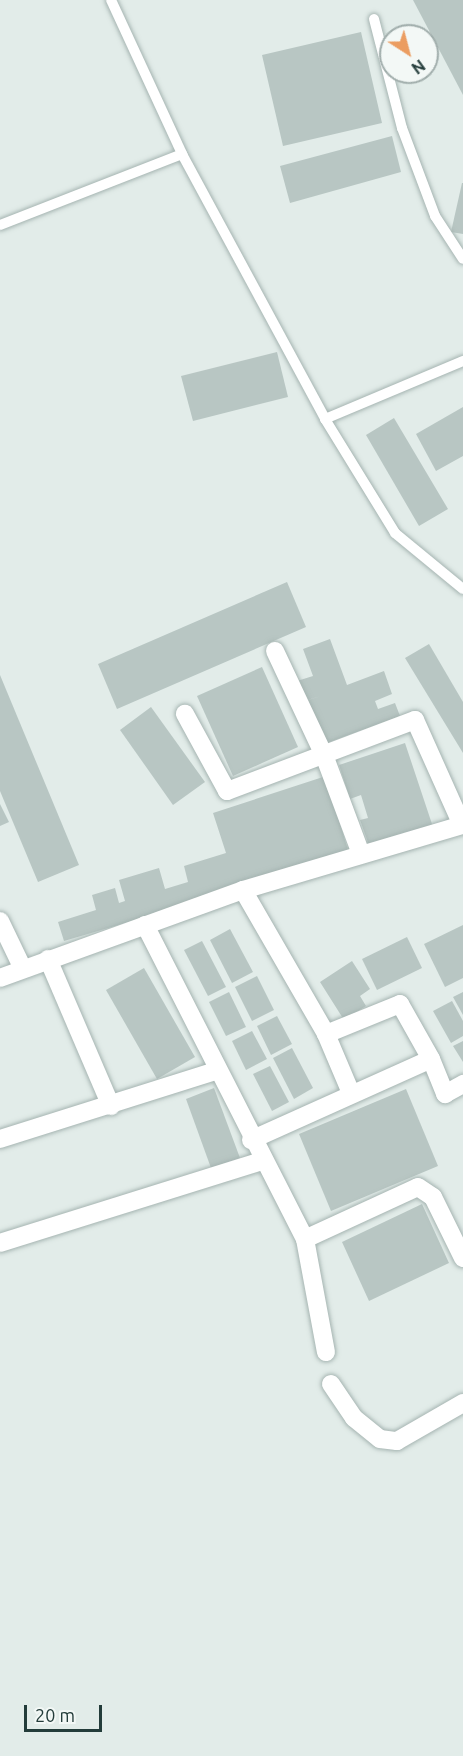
<!DOCTYPE html>
<html>
<head>
<meta charset="utf-8">
<style>
	body { margin:0 }
	#map { position:relative; width:463px; height:1756px; overflow:hidden; background:#e2ece9; font-family:Ubuntu,sans-serif }
	div>[style] { position:absolute }
	.building>* { inset:0; background:#b8c6c3 }
	.roads { filter:drop-shadow(0 0 2px #a5b4b1) drop-shadow(0 0 2px #a5b4b1) }
	.lane>* { height:10px; margin:-5px; padding:0 5px; transform-origin:5px; border-radius:5px; background:#fff }
	.street>* { height:18px; margin:-9px; padding:0 9px; transform-origin:9px; border-radius:9px; background:#fff }
	span { translate:-50% -50%; white-space:nowrap; text-align:center; line-height:1.15; -webkit-text-stroke:4.5px #f3f8f6; paint-order:stroke }
	.north { position:absolute; left:379px; top:24px; width:60px; height:60px; box-sizing:border-box; background:#f3f8f6; border:2px solid #a0adab; border-radius:50%; rotate:144deg; font-size:16px; font-weight:700; line-height:24px; text-align:center; color:#233c3a }
	.north::after { content:''; display:block; margin:auto; width:21px; height:27px; background:#eb9d61; clip-path:polygon(50% 0,100% 100%,50% 72%,0 100%) }
	.scale { position:absolute; left:24px; top:1705px; width:78px; height:27px; box-sizing:border-box; border:3px solid #233c3a; border-top:0; padding-left:8px; font-size:18px; line-height:21px; white-space:nowrap; color:#233c3a; -webkit-text-stroke:4px #f3f8f6; paint-order:stroke }
</style>
</head>
<body>
<div id="map">
	<div class="building">
		<div style="clip-path:polygon(413px 0,463px 0,463px 95px)"></div>
		<div style="clip-path:polygon(361px 32px,382px 123px,283px 146px,262px 55px)"></div>
		<div style="clip-path:polygon(392px 136px,401px 172px,290px 203px,280px 166px)"></div>
		<div style="clip-path:polygon(462px 183px,463px 183px,463px 234px,451px 232px)"></div>
		<div style="clip-path:polygon(277px 352px,288px 397px,193px 421px,181px 376px)"></div>
		<div style="clip-path:polygon(463px 407px,463px 456px,436px 471px,416px 434px)"></div>
		<div style="clip-path:polygon(394px 418px,448px 509px,419px 526px,366px 435px)"></div>
		<div style="clip-path:polygon(287px 582px,306px 627px,117px 709px,98px 664px)"></div>
		<div style="clip-path:polygon(330px 639px,347px 685px,384px 671px,392px 694px,375px 701px,378px 709px,395px 703px,400px 716px,324px 744px,308px 700px,321px 696px,304px 701px,297px 681px,313px 676px,303px 649px)"></div>
		<div style="clip-path:polygon(429px 644px,463px 702px,463px 753px,405px 658px)"></div>
		<div style="clip-path:polygon(262px 667px,298px 747px,233px 776px,197px 696px)"></div>
		<div style="clip-path:polygon(0 675px,79px 865px,38px 882px,0 791px)"></div>
		<div style="clip-path:polygon(151px 707px,205px 782px,173px 805px,120px 730px)"></div>
		<div style="clip-path:polygon(405px 743px,434px 830px,371px 851px,360px 820px,368px 818px,361px 795px,350px 799px,339px 765px)"></div>
		<div style="clip-path:polygon(326px 776px,350px 857px,64px 941px,58px 922px,96px 910px,92px 895px,115px 888px,119px 903px,125px 901px,119px 880px,159px 868px,165px 889px,188px 882px,184px 866px,226px 853px,213px 813px)"></div>
		<div style="clip-path:polygon(0 804px,9px 822px,0 826px)"></div>
		<div style="clip-path:polygon(463px 925px,463px 978px,445px 987px,424px 944px)"></div>
		<div style="clip-path:polygon(230px 929px,253px 972px,232px 983px,210px 940px)"></div>
		<div style="clip-path:polygon(407px 937px,422px 968px,377px 990px,362px 959px)"></div>
		<div style="clip-path:polygon(202px 941px,226px 987px,208px 996px,184px 950px)"></div>
		<div style="clip-path:polygon(352px 961px,370px 989px,360px 996px,366px 1006px,344px 1020px,320px 982px)"></div>
		<div style="clip-path:polygon(144px 968px,195px 1057px,157px 1079px,106px 990px)"></div>
		<div style="clip-path:polygon(257px 976px,274px 1010px,252px 1021px,235px 987px)"></div>
		<div style="clip-path:polygon(229px 992px,246px 1027px,226px 1036px,209px 1002px)"></div>
		<div style="clip-path:polygon(463px 992px,463px 1015px,453px 997px)"></div>
		<div style="clip-path:polygon(452px 1001px,463px 1021px,463px 1036px,451px 1043px,433px 1011px)"></div>
		<div style="clip-path:polygon(277px 1016px,292px 1044px,271px 1055px,257px 1026px)"></div>
		<div style="clip-path:polygon(252px 1031px,267px 1059px,246px 1070px,232px 1041px)"></div>
		<div style="clip-path:polygon(463px 1041px,463px 1062px,453px 1046px)"></div>
		<div style="clip-path:polygon(292px 1048px,313px 1088px,294px 1099px,273px 1058px)"></div>
		<div style="clip-path:polygon(270px 1066px,289px 1102px,272px 1111px,253px 1074px)"></div>
		<div style="clip-path:polygon(214px 1088px,240px 1158px,211px 1168px,186px 1099px)"></div>
		<div style="clip-path:polygon(406px 1089px,438px 1166px,331px 1211px,299px 1134px)"></div>
		<div style="clip-path:polygon(422px 1204px,449px 1263px,369px 1301px,342px 1242px)"></div>
	</div>
	<div class="roads">
		<div class="lane">
			<div style="left:111px;top:0;width:170px;rotate:65.2deg"></div>
			<div style="left:182px;top:154px;width:301px;rotate:61.6deg"></div>
			<div style="left:325px;top:419px;width:134px;rotate:58.4deg"></div>
			<div style="left:395px;top:533px;width:88px;rotate:39.5deg"></div>
			<div style="left:374px;top:19px;width:113px;rotate:75.6deg"></div>
			<div style="left:402px;top:128px;width:94px;rotate:69.4deg"></div>
			<div style="left:435px;top:216px;width:51px;rotate:56.9deg"></div>
			<div style="left:0;top:225px;width:195px;rotate:-21.3deg"></div>
			<div style="left:325px;top:419px;width:150px;rotate:-22.8deg"></div>
		</div>
		<div class="street">
			<div style="left:275px;top:651px;width:115px;rotate:64.8deg"></div>
			<div style="left:324px;top:755px;width:106px;rotate:69.5deg"></div>
			<div style="left:243px;top:890px;width:166px;rotate:60deg"></div>
			<div style="left:326px;top:1034px;width:64px;rotate:67deg"></div>
			<div style="left:0;top:921px;width:53px;rotate:64.4deg"></div>
			<div style="left:145px;top:925px;width:352px;rotate:63deg"></div>
			<div style="left:305px;top:1239px;width:124px;rotate:-24.7deg"></div>
			<div style="left:418px;top:1187px;width:18px;rotate:34deg"></div>
			<div style="left:433px;top:1197px;width:68px;rotate:63.8deg"></div>
			<div style="left:48px;top:959px;width:160px;rotate:66.8deg"></div>
			<div style="left:0;top:978px;width:258px;rotate:-19.9deg"></div>
			<div style="left:243px;top:890px;width:228px;rotate:-16.5deg"></div>
			<div style="left:462px;top:825px;width:115px;rotate:-114.1deg"></div>
			<div style="left:415px;top:720px;width:201px;rotate:159.3deg"></div>
			<div style="left:227px;top:791px;width:88px;rotate:-118.6deg"></div>
			<div style="left:431px;top:1059px;width:38px;rotate:68deg"></div>
			<div style="left:445px;top:1094px;width:21px;rotate:-29deg"></div>
			<div style="left:0;top:1139px;width:226px;rotate:-17.5deg"></div>
			<div style="left:251px;top:1140px;width:197px;rotate:-24.2deg"></div>
			<div style="left:431px;top:1059px;width:63px;rotate:-119.4deg"></div>
			<div style="left:400px;top:1004px;width:80px;rotate:157.9deg"></div>
			<div style="left:305px;top:1239px;width:115px;rotate:79.5deg"></div>
			<div style="left:0;top:1243px;width:275px;rotate:-17.4deg"></div>
			<div style="left:331px;top:1384px;width:41px;rotate:55.9deg"></div>
			<div style="left:354px;top:1418px;width:33px;rotate:39deg"></div>
			<div style="left:380px;top:1439px;width:17px;rotate:7deg"></div>
			<div style="left:397px;top:1441px;width:76px;rotate:-29.9deg"></div>
		</div>
	</div>
	<div class="north">N</div>
	<div class="scale">20 m</div>
</div>
</body>
</html>
